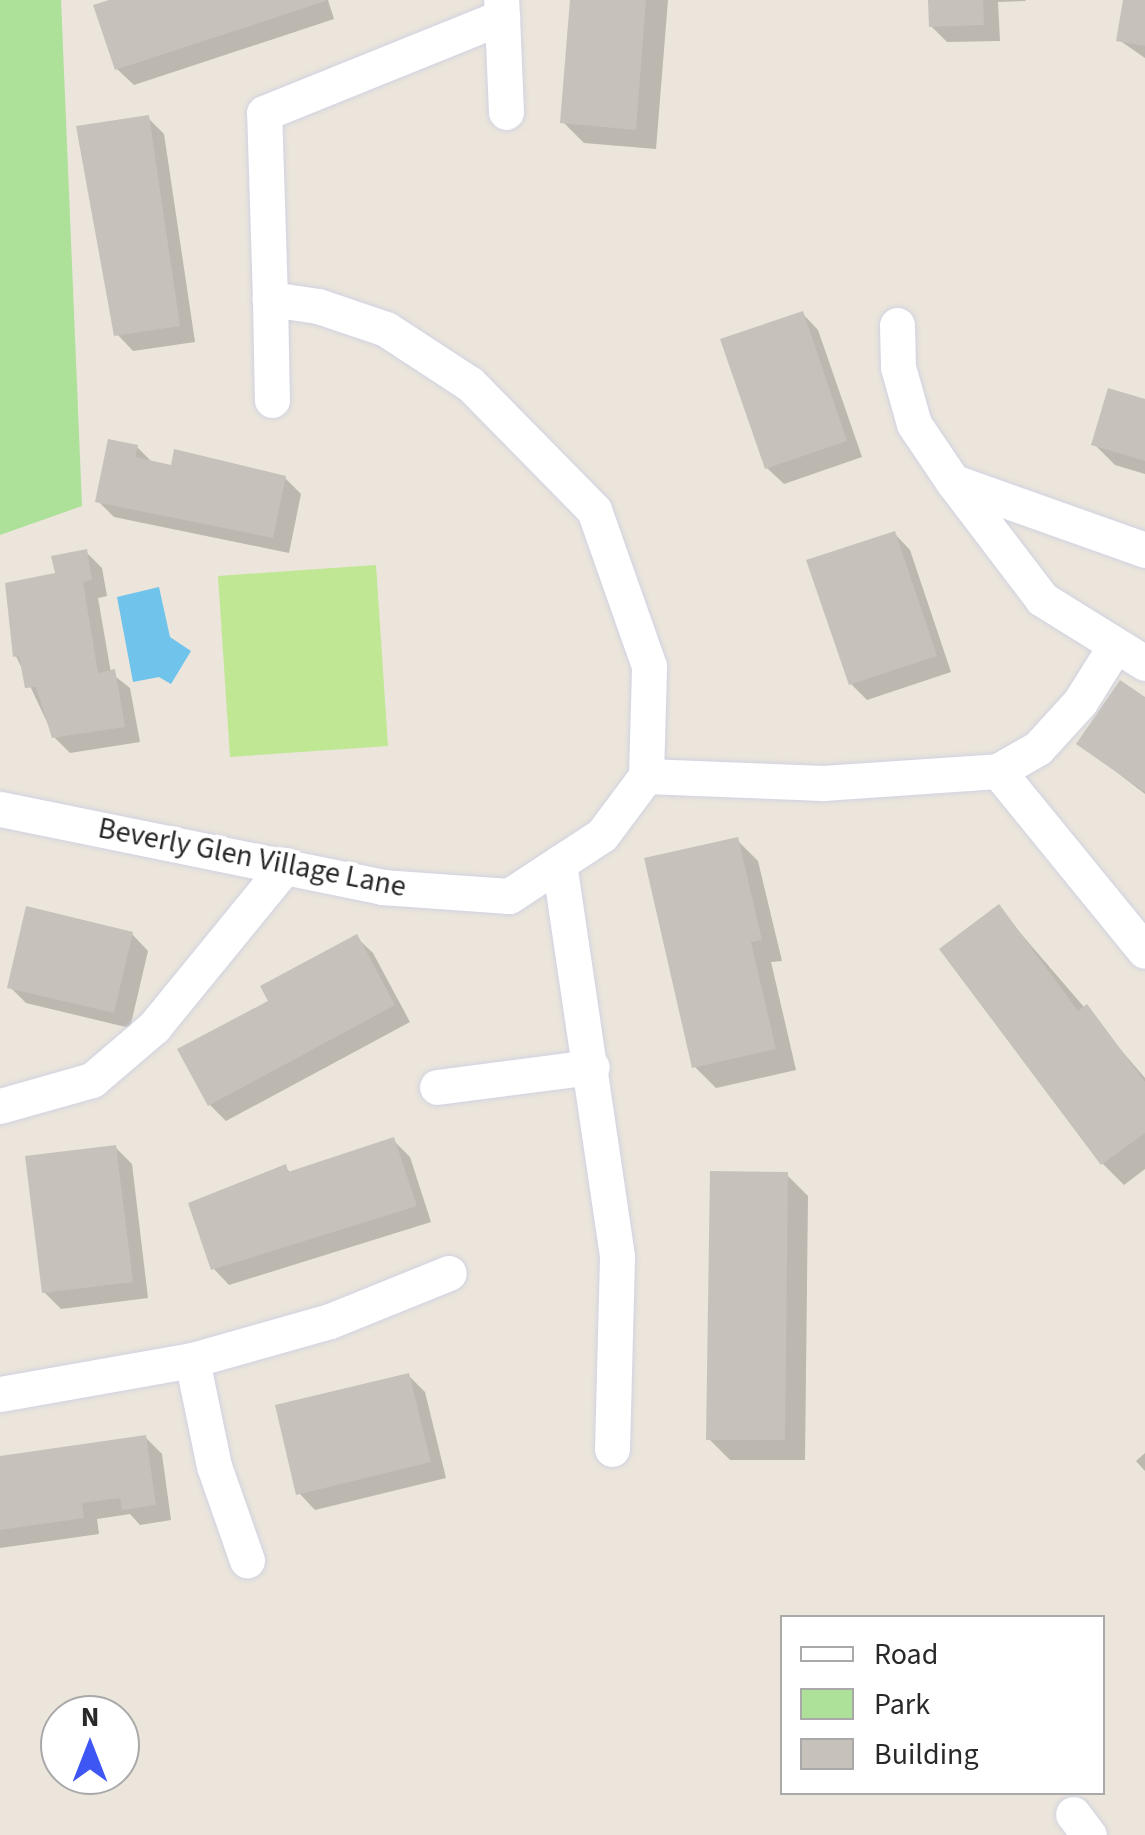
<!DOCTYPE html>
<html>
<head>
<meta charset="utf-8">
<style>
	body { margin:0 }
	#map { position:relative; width:1145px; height:1835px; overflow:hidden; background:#ebe5db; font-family:"Source Sans 3",sans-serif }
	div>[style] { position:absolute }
	.green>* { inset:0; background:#ade098 }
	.pitch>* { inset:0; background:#bfe794 }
	.water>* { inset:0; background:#70c3ea }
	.shadow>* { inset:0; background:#0003 }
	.building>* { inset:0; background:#c6c1ba }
	.roads { filter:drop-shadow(0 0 2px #d0d2e1) drop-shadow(0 0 2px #d0d2e1) }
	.street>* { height:35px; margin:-17.5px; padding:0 17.5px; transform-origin:17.5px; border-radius:17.5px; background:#fff }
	span { translate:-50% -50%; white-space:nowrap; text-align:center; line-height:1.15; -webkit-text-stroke:8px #fff; paint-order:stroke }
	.street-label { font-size:30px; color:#292929 }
	.legend { position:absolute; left:780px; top:1615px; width:325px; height:180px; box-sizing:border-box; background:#fff; border:2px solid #a9a9a9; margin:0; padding:12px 18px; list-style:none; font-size:30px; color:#292929 }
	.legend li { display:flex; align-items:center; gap:20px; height:50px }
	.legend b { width:50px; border:2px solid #a9a9a9 }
	.north { position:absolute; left:40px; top:1695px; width:100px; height:100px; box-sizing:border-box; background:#fff; border:2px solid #a9a9a9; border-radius:50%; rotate:0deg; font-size:28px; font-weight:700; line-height:40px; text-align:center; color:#292929 }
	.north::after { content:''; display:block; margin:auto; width:35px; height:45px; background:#3e56f4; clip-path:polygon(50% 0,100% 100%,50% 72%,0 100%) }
</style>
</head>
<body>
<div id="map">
	<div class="green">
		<div style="clip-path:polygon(0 0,61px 0,82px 506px,0 535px)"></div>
	</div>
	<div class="pitch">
		<div style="clip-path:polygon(376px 565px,388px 746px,230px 757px,218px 576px)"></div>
	</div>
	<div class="water">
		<div style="clip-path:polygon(159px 587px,170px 637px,191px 651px,171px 684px,159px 677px,133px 682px,117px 597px)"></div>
	</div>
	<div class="shadow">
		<div style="clip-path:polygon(117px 0,328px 0,334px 19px,134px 85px,117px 69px)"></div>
		<div style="clip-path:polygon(571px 0,668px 0,656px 149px,584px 143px,563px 122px)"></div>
		<div style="clip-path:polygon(930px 0,1025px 0,1026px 1px,998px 2px,1000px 41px,947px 42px,931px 26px)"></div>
		<div style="clip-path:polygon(1126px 0,1145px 0,1145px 58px,1119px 40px)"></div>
		<div style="clip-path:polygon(148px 118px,164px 134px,195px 342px,133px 351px,117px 334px,78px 128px)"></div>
		<div style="clip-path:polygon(802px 313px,818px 330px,862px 457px,784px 484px,767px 468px)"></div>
		<div style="clip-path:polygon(1145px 402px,1145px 474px,1115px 465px,1094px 444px)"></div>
		<div style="clip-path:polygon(137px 447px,154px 464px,285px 478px,301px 494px,289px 553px,114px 517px,98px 501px)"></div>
		<div style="clip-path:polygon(894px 533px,910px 550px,951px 672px,867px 700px,851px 684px)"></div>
		<div style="clip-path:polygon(86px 552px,102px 568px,107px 596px,98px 598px,111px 673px,130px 688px,140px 742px,70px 753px,54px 737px,16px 656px,58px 574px)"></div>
		<div style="clip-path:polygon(1145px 700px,1145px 794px,1080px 744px)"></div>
		<div style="clip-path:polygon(737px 840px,758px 861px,782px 961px,771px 962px,796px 1070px,716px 1088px,695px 1067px)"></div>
		<div style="clip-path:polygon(998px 907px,1145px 1078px,1145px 1169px,1124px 1185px,1103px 1164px)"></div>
		<div style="clip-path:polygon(132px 934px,148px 951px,130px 1028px,26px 1003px,10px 987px)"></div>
		<div style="clip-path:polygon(356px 937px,373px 953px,410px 1022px,226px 1121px,210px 1105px,271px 1002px)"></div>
		<div style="clip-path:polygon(393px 1140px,410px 1157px,431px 1222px,229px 1285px,213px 1268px,285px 1167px,292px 1174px)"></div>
		<div style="clip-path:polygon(115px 1147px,132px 1164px,148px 1298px,61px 1309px,44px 1292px)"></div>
		<div style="clip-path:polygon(787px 1175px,808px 1196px,805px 1460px,730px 1460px,709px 1439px)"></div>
		<div style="clip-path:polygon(408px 1375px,425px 1392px,446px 1478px,315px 1510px,299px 1493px)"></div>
		<div style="clip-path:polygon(145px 1437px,162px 1454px,171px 1520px,140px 1525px,130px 1514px,97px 1519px,99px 1534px,0 1548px,0 1459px)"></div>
		<div style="clip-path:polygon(1145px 1453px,1145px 1471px,1136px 1461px)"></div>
	</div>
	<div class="building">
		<div style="clip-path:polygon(109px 0,326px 0,326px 1px,115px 70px,93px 5px)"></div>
		<div style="clip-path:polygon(570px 0,646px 0,636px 130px,560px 123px)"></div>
		<div style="clip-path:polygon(928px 0,983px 0,984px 25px,929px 27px)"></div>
		<div style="clip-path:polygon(1123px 0,1145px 0,1145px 46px,1116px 41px)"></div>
		<div style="clip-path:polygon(149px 115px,180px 326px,114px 336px,76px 126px)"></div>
		<div style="clip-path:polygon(803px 311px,847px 441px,765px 469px,720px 339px)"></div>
		<div style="clip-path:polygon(1108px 388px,1145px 399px,1145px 461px,1091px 445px)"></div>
		<div style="clip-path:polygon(108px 439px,138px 445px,135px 457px,171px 465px,174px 449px,286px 476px,273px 538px,95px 502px)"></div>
		<div style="clip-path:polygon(895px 531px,937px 656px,849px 685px,806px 560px)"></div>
		<div style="clip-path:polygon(87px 549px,92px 580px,83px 582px,98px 673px,115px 669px,125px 727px,52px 738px,36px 687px,25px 688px,19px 656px,13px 657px,5px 583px,55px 573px,51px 556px)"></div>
		<div style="clip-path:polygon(1120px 680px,1145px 697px,1145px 792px,1076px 744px)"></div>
		<div style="clip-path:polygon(738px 837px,762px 940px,751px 942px,776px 1049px,692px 1068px,644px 858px)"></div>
		<div style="clip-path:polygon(999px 904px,1078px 1011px,1087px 1004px,1145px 1082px,1145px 1133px,1101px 1165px,939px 949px)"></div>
		<div style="clip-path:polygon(26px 906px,133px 932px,114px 1013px,7px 988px)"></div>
		<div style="clip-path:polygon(357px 934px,395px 1005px,208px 1106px,177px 1049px,268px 1001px,260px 986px)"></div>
		<div style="clip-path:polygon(394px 1137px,417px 1206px,211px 1270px,188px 1203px,286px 1164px,288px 1172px)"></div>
		<div style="clip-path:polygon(116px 1145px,133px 1282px,42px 1293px,25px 1156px)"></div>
		<div style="clip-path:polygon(710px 1171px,788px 1172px,785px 1440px,706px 1440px)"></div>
		<div style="clip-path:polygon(409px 1373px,431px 1462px,296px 1495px,275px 1405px)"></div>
		<div style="clip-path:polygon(146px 1435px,156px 1505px,122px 1510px,120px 1498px,82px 1503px,84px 1518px,0 1530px,0 1456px)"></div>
	</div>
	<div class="roads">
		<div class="street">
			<div style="left:502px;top:17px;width:95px;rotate:87.6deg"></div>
			<div style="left:270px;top:299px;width:101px;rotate:88.9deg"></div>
			<div style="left:897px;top:325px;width:42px;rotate:88.6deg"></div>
			<div style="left:898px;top:367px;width:59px;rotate:74.3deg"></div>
			<div style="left:914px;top:424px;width:70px;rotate:56.1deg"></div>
			<div style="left:953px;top:482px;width:147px;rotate:52.7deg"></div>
			<div style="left:1042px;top:599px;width:121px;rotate:31.9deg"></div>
			<div style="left:954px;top:482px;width:203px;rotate:19.6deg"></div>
			<div style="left:998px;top:771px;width:232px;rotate:50.8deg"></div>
			<div style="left:646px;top:776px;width:177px;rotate:2.3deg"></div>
			<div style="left:823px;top:783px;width:175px;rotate:-3.9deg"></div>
			<div style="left:998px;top:771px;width:46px;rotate:-29.9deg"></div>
			<div style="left:1038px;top:748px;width:62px;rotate:-47.6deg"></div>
			<div style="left:1080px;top:702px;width:66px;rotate:-58deg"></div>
			<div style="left:0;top:809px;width:390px;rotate:11.5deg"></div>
			<div style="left:382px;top:887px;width:127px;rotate:4.1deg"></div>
			<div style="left:509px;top:896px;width:111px;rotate:-33.3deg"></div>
			<div style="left:602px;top:835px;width:74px;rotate:-53.3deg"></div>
			<div style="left:646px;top:776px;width:110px;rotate:-88.4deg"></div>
			<div style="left:649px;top:666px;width:165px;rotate:-109.4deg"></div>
			<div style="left:594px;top:510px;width:177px;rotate:-134.5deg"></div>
			<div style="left:470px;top:384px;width:100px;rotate:-146.8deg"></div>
			<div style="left:386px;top:329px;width:72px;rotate:-161.3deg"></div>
			<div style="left:318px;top:306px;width:49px;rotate:-171.7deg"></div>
			<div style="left:270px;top:299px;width:186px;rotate:-91.8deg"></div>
			<div style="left:264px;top:113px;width:257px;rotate:-22deg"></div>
			<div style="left:502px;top:17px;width:17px;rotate:-93deg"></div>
			<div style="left:559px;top:863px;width:399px;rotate:81.6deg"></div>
			<div style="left:617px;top:1258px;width:191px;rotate:91.5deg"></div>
			<div style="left:437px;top:1087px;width:156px;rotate:-7.4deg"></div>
			<div style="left:0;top:1106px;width:96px;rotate:-15.8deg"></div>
			<div style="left:92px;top:1080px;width:82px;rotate:-40.5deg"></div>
			<div style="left:154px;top:1027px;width:209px;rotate:-50.8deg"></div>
			<div style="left:192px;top:1360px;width:108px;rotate:78.3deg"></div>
			<div style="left:214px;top:1466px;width:100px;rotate:70.7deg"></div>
			<div style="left:0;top:1394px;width:195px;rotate:-10deg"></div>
			<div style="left:192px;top:1360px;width:143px;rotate:-15.8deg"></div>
			<div style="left:330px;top:1321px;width:128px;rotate:-22deg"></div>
			<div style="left:1073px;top:1814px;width:26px;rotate:53deg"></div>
		</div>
	</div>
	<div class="street-label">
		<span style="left:252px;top:858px;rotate:11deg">Beverly Glen Village Lane</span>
	</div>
	<ul class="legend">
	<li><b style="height:12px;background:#fff"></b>Road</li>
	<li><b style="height:28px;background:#ade098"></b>Park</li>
	<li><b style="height:28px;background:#c6c1ba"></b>Building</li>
	</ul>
	<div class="north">N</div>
</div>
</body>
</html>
